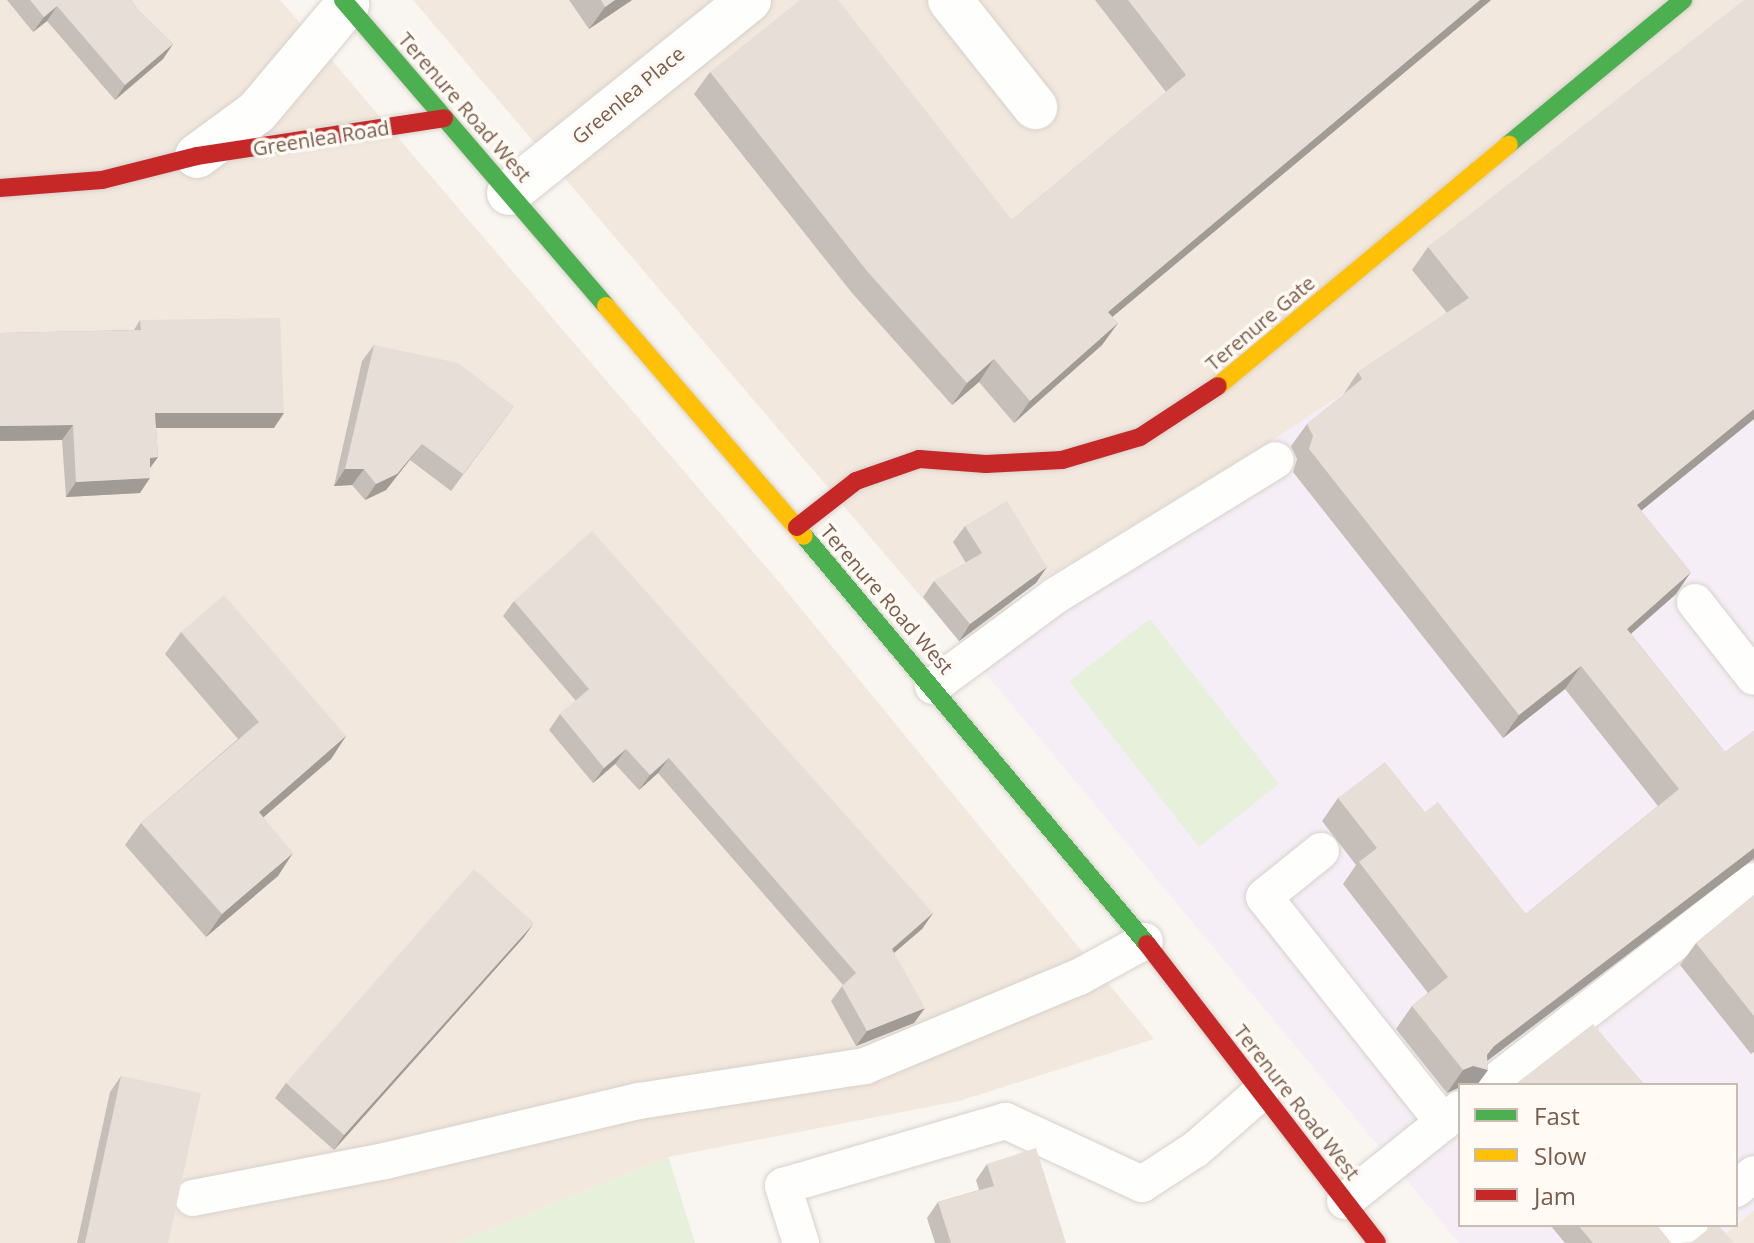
<!DOCTYPE html>
<html>
<head>
<meta charset="utf-8">
<style>
	body { margin:0 }
	#map { position:relative; width:1754px; height:1243px; overflow:hidden; background:#f9f5f0; font-family:"Open Sans",sans-serif }
	div>[style] { position:absolute }
	.residential>* { inset:0; background:#f2e8de }
	.education>* { inset:0; background:#f6eef6 }
	.green>* { inset:0; background:#e7f0db }
	.roads { filter:drop-shadow(0 0 2px #d7d1cb) drop-shadow(0 0 2px #d7d1cb) }
	.lane>* { height:36px; margin:-18px; padding:0 18px; transform-origin:18px; border-radius:18px; background:#fefefd }
	.street>* { height:44px; margin:-22px; padding:0 22px; transform-origin:22px; border-radius:22px; background:#fefefd }
	.fast>* { height:18px; margin:-9px; padding:0 9px; transform-origin:9px; border-radius:9px; background:#4caf50 }
	.slow>* { height:18px; margin:-9px; padding:0 9px; transform-origin:9px; border-radius:9px; background:#ffc107 }
	.jam>* { height:18px; margin:-9px; padding:0 9px; transform-origin:9px; border-radius:9px; background:#c62828 }
	.wall>* { inset:0; background:#c6bfb9 }
	.shaded-wall>* { inset:0; background:#a19b96 }
	.building>* { inset:0; background:#e6ded7 }
	span { translate:-50% -50%; white-space:nowrap; text-align:center; line-height:1.15; -webkit-text-stroke:7px #fffaf3; paint-order:stroke }
	.street-label { font-size:20px; color:#7a5c4d }
	.legend { position:absolute; left:1458px; top:1083px; width:280px; height:144px; box-sizing:border-box; background:#fffaf3; border:2px solid #cabbb1; margin:0; padding:10px 14px; list-style:none; font-size:24px; color:#7a5c4d }
	.legend li { display:flex; align-items:center; gap:16px; height:40px }
	.legend b { width:40px; border:2px solid #cabbb1 }
</style>
</head>
<body>
<div id="map">
	<div class="residential">
		<div style="clip-path:polygon(0 0,280px 0,779px 582px,1154px 1039px,959px 1101px,668px 1157px,457px 1243px,0 1243px)"></div>
		<div style="clip-path:polygon(413px 0,1754px 0,1754px 2px,1459px 327px,1011px 599px,1018px 613px,963px 646px)"></div>
		<div style="clip-path:polygon(1754px 1210px,1754px 1243px,1713px 1243px,1736px 1225px)"></div>
	</div>
	<div class="education">
		<div style="clip-path:polygon(1754px 2px,1754px 1210px,1736px 1224px,1736px 1085px,1460px 1085px,1460px 1225px,1735px 1225px,1713px 1243px,1459px 1243px,963px 646px,1018px 613px,1011px 598px,1204px 485px,1411px 349px,1458px 327px,1412px 270px)"></div>
	</div>
	<div class="green">
		<div style="clip-path:polygon(1150px 619px,1279px 784px,1199px 847px,1069px 681px)"></div>
		<div style="clip-path:polygon(668px 1156px,695px 1243px,457px 1243px,668px 1157px)"></div>
	</div>
	<div class="roads">
		<div class="lane">
			<div style="left:1695px;top:602px;width:95px;rotate:51.8deg"></div>
			<div style="left:933px;top:686px;width:152px;rotate:-36.4deg"></div>
			<div style="left:1055px;top:596px;width:259px;rotate:-31.6deg"></div>
			<div style="left:1321px;top:851px;width:73px;rotate:141.1deg"></div>
			<div style="left:1264px;top:897px;width:288px;rotate:51.5deg"></div>
			<div style="left:1491px;top:1085px;width:333px;rotate:-37.8deg"></div>
			<div style="left:1736px;top:1189px;width:23px;rotate:-40deg"></div>
			<div style="left:193px;top:1198px;width:196px;rotate:-10.9deg"></div>
			<div style="left:385px;top:1161px;width:261px;rotate:-13.3deg"></div>
			<div style="left:639px;top:1101px;width:229px;rotate:-8.8deg"></div>
			<div style="left:865px;top:1066px;width:232px;rotate:-22.6deg"></div>
			<div style="left:1079px;top:977px;width:75px;rotate:-28.6deg"></div>
			<div style="left:1345px;top:1201px;width:147px;rotate:-38.7deg"></div>
			<div style="left:801px;top:1243px;width:60px;rotate:-107.5deg"></div>
			<div style="left:783px;top:1186px;width:232px;rotate:-16.3deg"></div>
			<div style="left:1006px;top:1121px;width:150px;rotate:24.9deg"></div>
			<div style="left:1142px;top:1184px;width:64px;rotate:-32.9deg"></div>
			<div style="left:1196px;top:1149px;width:86px;rotate:-41.2deg"></div>
			<div style="left:1667px;top:1243px;width:29px;rotate:-38deg"></div>
		</div>
		<div class="street">
			<div style="left:950px;top:0;width:137px;rotate:51.5deg"></div>
			<div style="left:197px;top:156px;width:74px;rotate:-36.3deg"></div>
			<div style="left:257px;top:112px;width:140px;rotate:-49.9deg"></div>
			<div style="left:509px;top:193px;width:308px;rotate:-38.8deg"></div>
		</div>
		<div class="fast">
			<div style="left:343px;top:0;width:403px;rotate:49.3deg"></div>
			<div style="left:1509px;top:144px;width:226px;rotate:-39.6deg"></div>
			<div style="left:804px;top:536px;width:533px;rotate:49.95deg"></div>
		</div>
		<div class="slow">
			<div style="left:606px;top:306px;width:303px;rotate:49.3deg"></div>
			<div style="left:1218px;top:386px;width:378px;rotate:-39.7deg"></div>
		</div>
		<div class="jam">
			<div style="left:0;top:188px;width:102px;rotate:-4.5deg"></div>
			<div style="left:102px;top:180px;width:98px;rotate:-14.2deg"></div>
			<div style="left:197px;top:156px;width:250px;rotate:-8.7deg"></div>
			<div style="left:797px;top:527px;width:75px;rotate:-37.9deg"></div>
			<div style="left:856px;top:481px;width:67px;rotate:-19.2deg"></div>
			<div style="left:919px;top:459px;width:67px;rotate:4.3deg"></div>
			<div style="left:986px;top:464px;width:76px;rotate:-3deg"></div>
			<div style="left:1062px;top:460px;width:81px;rotate:-16.4deg"></div>
			<div style="left:1140px;top:437px;width:93px;rotate:-33.2deg"></div>
			<div style="left:1147px;top:944px;width:377px;rotate:52.4deg"></div>
		</div>
	</div>
	<div class="wall">
		<div style="clip-path:polygon(7px 0,131px 0,139px 11px,173px 44px,163px 59px,115px 100px,47px 21px,33px 32px)"></div>
		<div style="clip-path:polygon(569px 0,632px 0,589px 29px)"></div>
		<div style="clip-path:polygon(1095px 0,1491px 0,1112px 317px,1118px 323px,1102px 345px,1014px 423px,979px 382px,952px 405px,852px 293px,694px 94px,710px 72px,1012px 220px,1166px 92px)"></div>
		<div style="clip-path:polygon(1754px 0,1754px 419px,1641px 511px,1676px 594px,1631px 634px,1725px 752px,1754px 731px,1754px 861px,1752px 860px,1487px 1061px,1488px 1070px,1477px 1085px,1460px 1085px,1460px 1089px,1458px 1088px,1447px 1093px,1396px 1029px,1412px 1006px,1428px 993px,1343px 884px,1356px 865px,1322px 821px,1338px 798px,1425px 812px,1526px 914px,1658px 806px,1565px 689px,1503px 738px,1293px 472px,1297px 459px,1291px 446px,1307px 424px,1343px 395px,1358px 372px,1447px 313px,1412px 270px,1428px 247px)"></div>
		<div style="clip-path:polygon(140px 320px,274px 428px,156px 428px,158px 457px,150px 468px,140px 493px,66px 497px,62px 440px,0 441px,0 333px,134px 330px)"></div>
		<div style="clip-path:polygon(374px 345px,514px 406px,451px 491px,410px 460px,386px 490px,365px 500px,352px 485px,334px 486px,362px 361px)"></div>
		<div style="clip-path:polygon(965px 526px,1036px 583px,959px 641px,923px 597px,934px 581px,966px 563px,953px 542px)"></div>
		<div style="clip-path:polygon(514px 601px,933px 913px,922px 929px,894px 953px,914px 1023px,856px 1046px,831px 1001px,843px 985px,658px 773px,639px 790px,615px 764px,593px 783px,549px 730px,560px 714px,576px 701px,503px 616px)"></div>
		<div style="clip-path:polygon(181px 632px,346px 736px,331px 759px,263px 817px,278px 876px,206px 937px,125px 845px,141px 823px,238px 739px,165px 654px)"></div>
		<div style="clip-path:polygon(1754px 895px,1754px 1052px,1751px 1054px,1680px 965px,1696px 943px)"></div>
		<div style="clip-path:polygon(524px 937px,334px 1150px,275px 1098px,286px 1083px)"></div>
		<div style="clip-path:polygon(121px 1076px,168px 1243px,77px 1243px,110px 1092px)"></div>
		<div style="clip-path:polygon(987px 1164px,1066px 1243px,935px 1243px,927px 1218px,938px 1202px,979px 1190px,976px 1180px)"></div>
		<div style="clip-path:polygon(1550px 1225px,1659px 1225px,1659px 1228px,1671px 1243px,1565px 1243px)"></div>
	</div>
	<div class="shaded-wall">
		<div style="clip-path:polygon(615px 0,632px 0,589px 29px,605px 7px)"></div>
		<div style="clip-path:polygon(1480px 0,1491px 0,1092px 334px,1108px 312px)"></div>
		<div style="clip-path:polygon(57px 6px,47px 21px,33px 32px,44px 17px)"></div>
		<div style="clip-path:polygon(173px 44px,163px 59px,115px 100px,125px 85px)"></div>
		<div style="clip-path:polygon(1118px 323px,1102px 345px,1014px 423px,1030px 401px)"></div>
		<div style="clip-path:polygon(994px 359px,979px 382px,952px 405px,967px 383px)"></div>
		<div style="clip-path:polygon(1754px 409px,1754px 419px,1621px 527px,1637px 505px)"></div>
		<div style="clip-path:polygon(155px 413px,284px 413px,274px 428px,144px 428px)"></div>
		<div style="clip-path:polygon(73px 425px,62px 440px,0 441px,0 426px)"></div>
		<div style="clip-path:polygon(422px 444px,386px 490px,365px 500px,376px 484px)"></div>
		<div style="clip-path:polygon(158px 457px,147px 472px,150px 458px)"></div>
		<div style="clip-path:polygon(345px 469px,364px 469px,352px 485px,334px 486px)"></div>
		<div style="clip-path:polygon(150px 478px,140px 493px,66px 497px,76px 482px)"></div>
		<div style="clip-path:polygon(1047px 567px,1036px 583px,959px 641px,970px 624px)"></div>
		<div style="clip-path:polygon(1691px 572px,1676px 594px,1611px 651px,1627px 629px)"></div>
		<div style="clip-path:polygon(1581px 666px,1565px 689px,1503px 738px,1519px 715px)"></div>
		<div style="clip-path:polygon(346px 736px,331px 759px,243px 835px,259px 812px)"></div>
		<div style="clip-path:polygon(626px 749px,615px 764px,593px 783px,604px 768px)"></div>
		<div style="clip-path:polygon(669px 758px,658px 773px,639px 790px,650px 775px)"></div>
		<div style="clip-path:polygon(1754px 848px,1754px 857px,1752px 860px,1479px 1067px,1488px 1070px,1477px 1085px,1460px 1085px,1460px 1089px,1458px 1088px,1447px 1093px,1463px 1070px)"></div>
		<div style="clip-path:polygon(293px 853px,278px 876px,206px 937px,222px 914px)"></div>
		<div style="clip-path:polygon(933px 913px,922px 929px,881px 964px,892px 949px)"></div>
		<div style="clip-path:polygon(534px 923px,524px 937px,334px 1150px,344px 1135px)"></div>
		<div style="clip-path:polygon(925px 1008px,914px 1023px,856px 1046px,867px 1031px)"></div>
	</div>
	<div class="building">
		<div style="clip-path:polygon(30px 0,131px 0,139px 11px,173px 44px,125px 85px,57px 6px,44px 17px)"></div>
		<div style="clip-path:polygon(601px 0,615px 0,605px 7px)"></div>
		<div style="clip-path:polygon(800px 0,838px 0,1012px 220px,1186px 75px,1128px 0,1480px 0,1108px 312px,1118px 323px,1030px 401px,994px 359px,967px 383px,867px 271px,710px 72px)"></div>
		<div style="clip-path:polygon(1744px 0,1754px 0,1754px 409px,1637px 505px,1691px 572px,1627px 629px,1725px 752px,1754px 731px,1754px 848px,1494px 1046px,1487px 1055px,1488px 1070px,1473px 1066px,1463px 1070px,1412px 1006px,1448px 977px,1359px 862px,1377px 848px,1338px 798px,1385px 762px,1425px 812px,1438px 802px,1526px 914px,1679px 789px,1581px 666px,1519px 715px,1309px 449px,1313px 436px,1307px 424px,1362px 379px,1358px 372px,1469px 298px,1428px 247px)"></div>
		<div style="clip-path:polygon(280px 318px,284px 413px,155px 413px,158px 457px,150px 458px,150px 478px,76px 482px,73px 425px,0 426px,0 333px,141px 330px,140px 320px)"></div>
		<div style="clip-path:polygon(374px 345px,458px 363px,514px 406px,463px 474px,422px 444px,397px 474px,376px 484px,364px 469px,345px 469px)"></div>
		<div style="clip-path:polygon(1007px 501px,1047px 567px,970px 624px,934px 581px,982px 553px,965px 526px)"></div>
		<div style="clip-path:polygon(592px 531px,933px 913px,892px 949px,925px 1008px,867px 1031px,842px 986px,856px 973px,669px 758px,650px 775px,626px 749px,604px 768px,560px 714px,589px 689px,514px 601px)"></div>
		<div style="clip-path:polygon(224px 595px,346px 736px,259px 812px,293px 853px,222px 914px,141px 823px,259px 722px,181px 632px)"></div>
		<div style="clip-path:polygon(474px 869px,534px 923px,344px 1135px,286px 1083px)"></div>
		<div style="clip-path:polygon(1754px 895px,1754px 1016px,1696px 943px)"></div>
		<div style="clip-path:polygon(1593px 1024px,1645px 1085px,1512px 1085px,1517px 1083px)"></div>
		<div style="clip-path:polygon(121px 1076px,201px 1093px,168px 1243px,85px 1243px)"></div>
		<div style="clip-path:polygon(1036px 1148px,1066px 1243px,951px 1243px,938px 1202px,994px 1186px,987px 1164px)"></div>
		<div style="clip-path:polygon(1578px 1225px,1659px 1225px,1659px 1228px,1671px 1243px,1593px 1243px)"></div>
		<div style="clip-path:polygon(1713px 1225px,1718px 1225px,1734px 1243px,1679px 1243px,1692px 1242px)"></div>
	</div>
	<div class="street-label">
		<span style="left:628px;top:95px;rotate:-40deg">Greenlea Place</span>
		<span style="left:465px;top:107px;rotate:49deg">Terenure Road West</span>
		<span style="left:321px;top:138px;rotate:-9deg">Greenlea Road</span>
		<span style="left:1260px;top:323px;rotate:-40deg">Terenure Gate</span>
		<span style="left:887px;top:599px;rotate:49deg">Terenure Road West</span>
		<span style="left:1297px;top:1102px;rotate:52deg">Terenure Road West</span>
	</div>
	<ul class="legend">
	<li><b style="height:10px;background:#4caf50"></b>Fast</li>
	<li><b style="height:10px;background:#ffc107"></b>Slow</li>
	<li><b style="height:10px;background:#c62828"></b>Jam</li>
	</ul>
</div>
</body>
</html>
